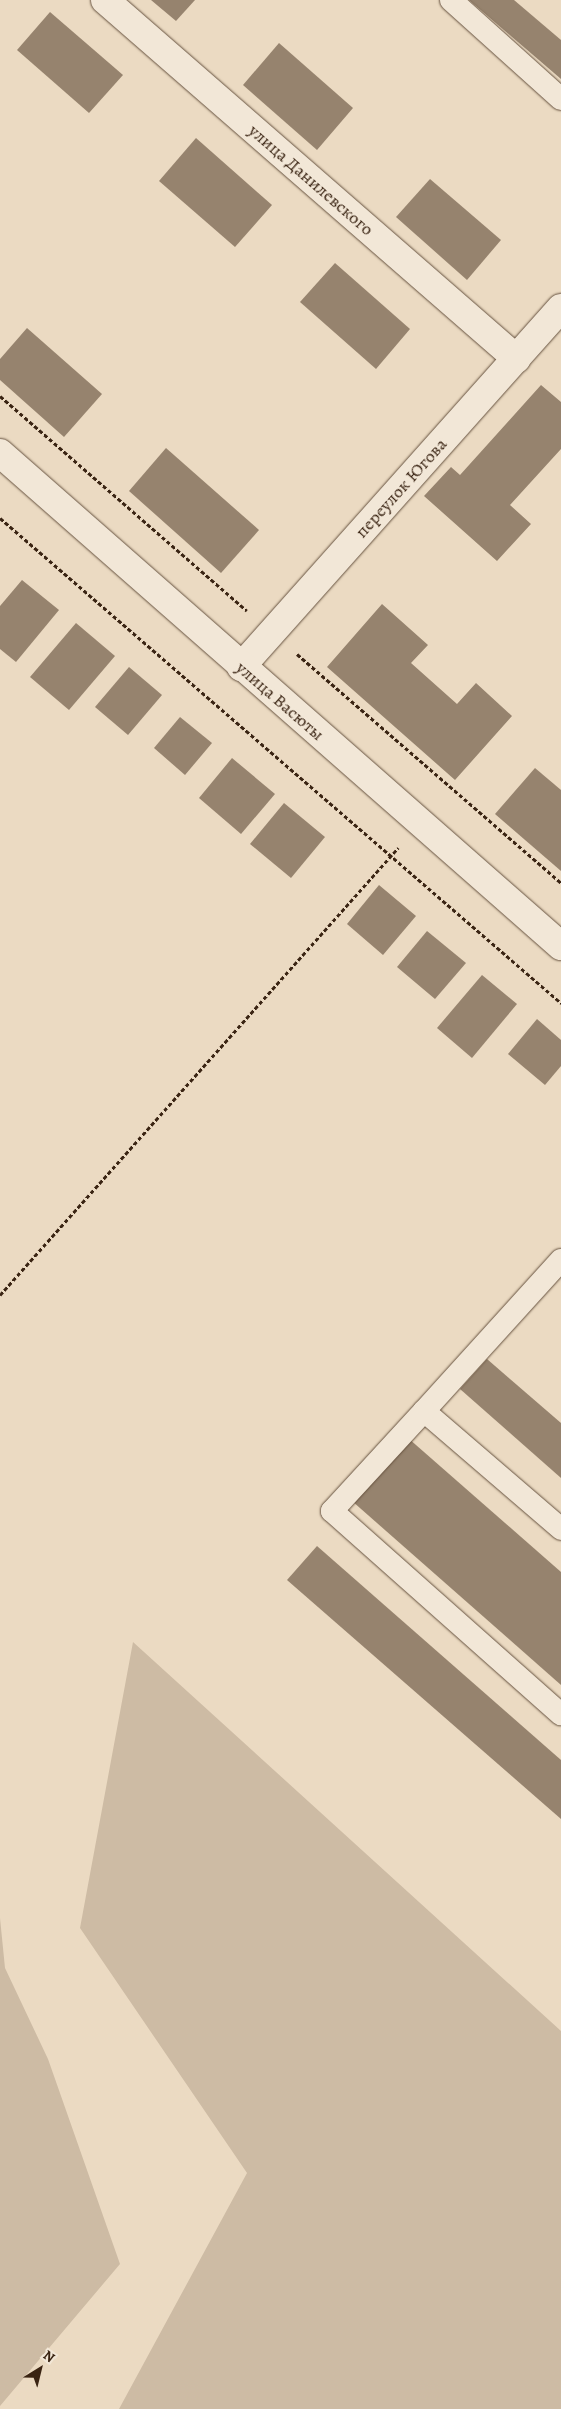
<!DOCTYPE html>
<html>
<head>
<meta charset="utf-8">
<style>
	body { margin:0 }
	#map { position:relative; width:561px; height:2409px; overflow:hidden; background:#ebdac2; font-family:Alegreya,serif }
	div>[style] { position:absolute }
	.green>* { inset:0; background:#cdbba4 }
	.building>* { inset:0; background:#96836e }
	.path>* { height:3px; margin-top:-1.5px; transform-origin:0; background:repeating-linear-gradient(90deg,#3a2413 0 4px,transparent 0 6.5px) }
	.roads { filter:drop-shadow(0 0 1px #66523f) drop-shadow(0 0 1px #66523f) }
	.lane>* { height:22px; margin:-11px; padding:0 11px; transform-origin:11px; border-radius:11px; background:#f2e7d7 }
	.street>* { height:28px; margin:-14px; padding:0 14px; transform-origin:14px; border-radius:14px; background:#f2e7d7 }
	.secondary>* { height:28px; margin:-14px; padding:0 14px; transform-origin:14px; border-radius:14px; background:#f2e7d7 }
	span { translate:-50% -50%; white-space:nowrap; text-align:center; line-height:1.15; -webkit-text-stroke:4.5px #f2e7d7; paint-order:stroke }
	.street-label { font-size:18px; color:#3a2413 }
	.north { position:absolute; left:15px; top:2344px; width:50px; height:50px; -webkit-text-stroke:4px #f2e7d7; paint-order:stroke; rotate:36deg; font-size:14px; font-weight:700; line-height:20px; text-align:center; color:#3a2413 }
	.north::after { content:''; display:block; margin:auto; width:18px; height:22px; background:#3a2413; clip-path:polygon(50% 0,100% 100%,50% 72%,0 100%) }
</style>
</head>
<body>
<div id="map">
	<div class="green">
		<div style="clip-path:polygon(133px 1642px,561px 2031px,561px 2409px,119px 2409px,247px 2173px,80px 1928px)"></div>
		<div style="clip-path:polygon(0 1918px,5px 1968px,48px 2059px,120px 2264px,0 2406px)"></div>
	</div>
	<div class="building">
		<div style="clip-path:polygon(151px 0,195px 0,176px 21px)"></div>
		<div style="clip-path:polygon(469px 0,514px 0,561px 40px,561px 79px)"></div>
		<div style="clip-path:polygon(50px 12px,123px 75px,89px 113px,17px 50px)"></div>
		<div style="clip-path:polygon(279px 43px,353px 108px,317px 150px,243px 85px)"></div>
		<div style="clip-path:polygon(196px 138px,272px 205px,235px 247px,159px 181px)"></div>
		<div style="clip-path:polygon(430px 179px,501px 240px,467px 280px,396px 217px)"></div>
		<div style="clip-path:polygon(335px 263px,410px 329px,376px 369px,300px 302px)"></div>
		<div style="clip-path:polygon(27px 328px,102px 394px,64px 437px,0 380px,0 359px)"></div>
		<div style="clip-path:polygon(541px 385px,561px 402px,561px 449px,510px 505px,531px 524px,497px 561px,424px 496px,451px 467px,460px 475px)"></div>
		<div style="clip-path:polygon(166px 448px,259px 530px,221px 573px,129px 491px)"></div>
		<div style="clip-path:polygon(22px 580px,59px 610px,16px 662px,0 649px,0 606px)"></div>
		<div style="clip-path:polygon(382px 604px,428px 645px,411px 663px,457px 704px,476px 683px,512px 716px,455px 780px,327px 667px)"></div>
		<div style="clip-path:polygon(76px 623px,115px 656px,69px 710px,30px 677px)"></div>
		<div style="clip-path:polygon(129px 667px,162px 695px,128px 735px,95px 707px)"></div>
		<div style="clip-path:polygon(180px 717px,212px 743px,185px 775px,154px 748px)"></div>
		<div style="clip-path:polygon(232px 758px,275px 794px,241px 834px,199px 798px)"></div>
		<div style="clip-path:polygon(535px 768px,561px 790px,561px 871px,495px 814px)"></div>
		<div style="clip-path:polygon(284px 803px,325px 837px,291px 878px,250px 844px)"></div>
		<div style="clip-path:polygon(379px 885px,416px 916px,383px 955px,347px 924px)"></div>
		<div style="clip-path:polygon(427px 931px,466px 963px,435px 999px,397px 967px)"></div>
		<div style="clip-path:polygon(482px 975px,517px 1004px,472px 1058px,437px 1028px)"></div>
		<div style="clip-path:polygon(537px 1019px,561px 1040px,561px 1066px,545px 1085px,508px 1054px)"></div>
		<div style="clip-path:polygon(487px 1359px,561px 1423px,561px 1478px,460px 1389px)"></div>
		<div style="clip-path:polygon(408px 1438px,561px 1572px,561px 1685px,352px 1501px)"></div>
		<div style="clip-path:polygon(317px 1546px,561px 1760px,561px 1819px,287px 1580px)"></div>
	</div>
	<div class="path">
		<div style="left:0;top:396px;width:327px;rotate:41deg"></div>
		<div style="left:0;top:518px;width:742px;rotate:40.84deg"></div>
		<div style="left:297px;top:654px;width:349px;rotate:40.9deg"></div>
		<div style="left:0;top:1295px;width:599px;rotate:-48.32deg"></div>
	</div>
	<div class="roads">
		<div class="lane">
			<div style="left:451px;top:0;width:148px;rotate:42deg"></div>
			<div style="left:561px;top:1260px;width:204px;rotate:132.2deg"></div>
			<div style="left:424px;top:1411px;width:181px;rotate:40.7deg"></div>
			<div style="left:424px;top:1411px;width:136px;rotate:132.6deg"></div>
			<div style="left:332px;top:1511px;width:306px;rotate:41.6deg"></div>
		</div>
		<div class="street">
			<div style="left:105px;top:0;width:546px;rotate:41.07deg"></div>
			<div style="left:241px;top:667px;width:481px;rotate:-48.3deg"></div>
		</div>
		<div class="secondary">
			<div style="left:0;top:453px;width:747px;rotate:41.31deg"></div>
		</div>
	</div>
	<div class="street-label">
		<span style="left:311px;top:180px;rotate:41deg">улица Данилевского</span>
		<span style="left:401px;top:488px;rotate:-48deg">переулок Югова</span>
		<span style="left:280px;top:701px;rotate:41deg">улица Васюты</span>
	</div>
	<div class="north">N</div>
</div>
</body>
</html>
